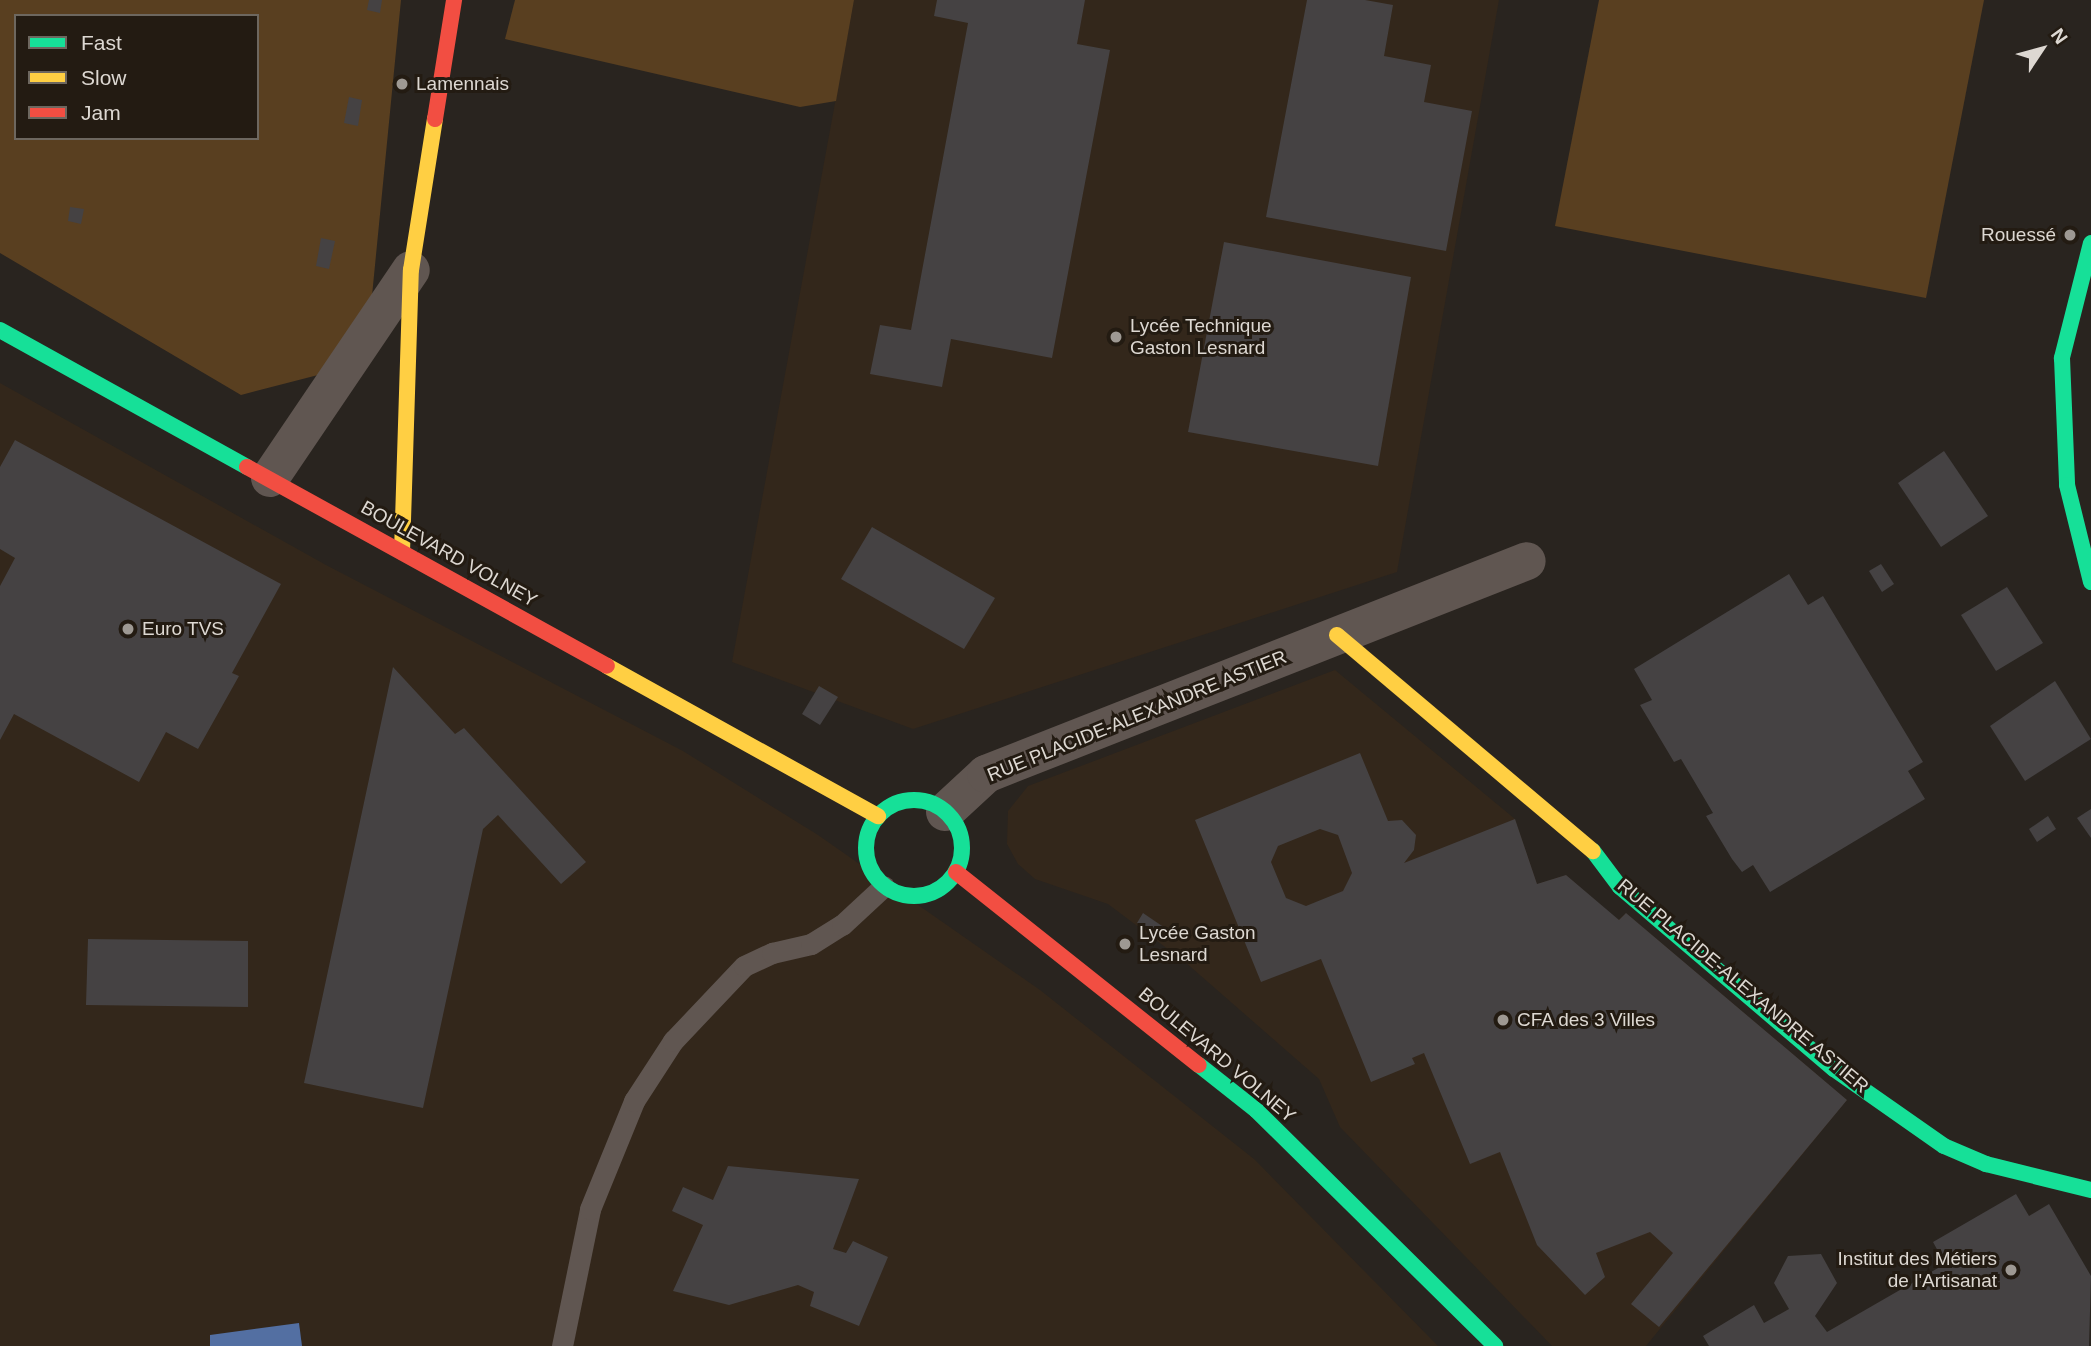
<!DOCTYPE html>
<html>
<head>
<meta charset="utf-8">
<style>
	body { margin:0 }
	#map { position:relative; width:2091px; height:1346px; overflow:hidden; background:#29241f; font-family:Arial,sans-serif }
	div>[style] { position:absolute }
	.built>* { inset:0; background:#33271b }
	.green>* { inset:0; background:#593f20 }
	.water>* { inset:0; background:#536fa2 }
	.building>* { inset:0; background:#454243 }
	.lane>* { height:21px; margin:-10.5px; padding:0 10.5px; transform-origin:10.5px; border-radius:10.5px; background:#605651 }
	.street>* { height:38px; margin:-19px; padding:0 19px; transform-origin:19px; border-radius:19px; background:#605651 }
	.fast>* { height:16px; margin:-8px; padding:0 8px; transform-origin:8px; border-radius:8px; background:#16e098 }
	.fast>.ring { margin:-8px; padding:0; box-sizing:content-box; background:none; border:16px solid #16e098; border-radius:50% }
	.slow>* { height:16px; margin:-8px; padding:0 8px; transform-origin:8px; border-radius:8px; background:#ffcf43 }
	.jam>* { height:16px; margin:-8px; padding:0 8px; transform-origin:8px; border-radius:8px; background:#f24e42 }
	.dots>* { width:19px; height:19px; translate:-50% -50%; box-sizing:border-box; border:4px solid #231b12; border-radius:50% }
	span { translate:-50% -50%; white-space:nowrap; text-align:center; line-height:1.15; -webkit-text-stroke:6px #231b12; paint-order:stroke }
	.poi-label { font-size:19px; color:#ddd8d2 }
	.left { translate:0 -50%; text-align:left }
	.right { translate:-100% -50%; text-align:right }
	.street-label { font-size:19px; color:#ddd8d2 }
	.legend { position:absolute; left:14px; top:14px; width:245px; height:126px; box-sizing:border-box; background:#231b12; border:2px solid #6d675f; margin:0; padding:9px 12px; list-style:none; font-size:21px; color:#ddd8d2 }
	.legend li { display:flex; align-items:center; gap:14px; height:35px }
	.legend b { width:35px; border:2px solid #6d675f }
	.north { position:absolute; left:2007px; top:14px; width:70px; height:70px; -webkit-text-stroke:5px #231b12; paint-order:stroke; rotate:54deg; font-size:19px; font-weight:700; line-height:28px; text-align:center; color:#ddd8d2 }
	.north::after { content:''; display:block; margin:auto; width:24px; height:32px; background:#ddd8d2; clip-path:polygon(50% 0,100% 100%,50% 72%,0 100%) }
</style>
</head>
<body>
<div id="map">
	<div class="built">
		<div style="clip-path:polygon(854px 0,1499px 0,1397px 572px,913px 729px,732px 662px)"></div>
		<div style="clip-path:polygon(0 383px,326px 565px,683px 751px,818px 835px,1040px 990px,1254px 1159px,1438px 1346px,0 1346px)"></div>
		<div style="clip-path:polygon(1335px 670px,1515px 819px,1537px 884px,1566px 875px,1618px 920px,1626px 913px,1847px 1100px,1646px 1346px,1552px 1346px,1340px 1127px,1319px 1079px,1185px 962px,1108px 904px,1035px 879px,1018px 864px,1007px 844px,1008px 811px,1028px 786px)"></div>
	</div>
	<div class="green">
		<div style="clip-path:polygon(evenodd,0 0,401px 0,371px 306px,318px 375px,241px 395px,0 253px,0 0,16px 16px,257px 16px,257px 138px,16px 138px,16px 16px)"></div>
		<div style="clip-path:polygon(515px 0,854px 0,836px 101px,800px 107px,505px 39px)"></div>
		<div style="clip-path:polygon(1599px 0,1984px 0,1926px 298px,1555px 226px)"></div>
	</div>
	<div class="water">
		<div style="clip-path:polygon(299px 1323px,302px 1346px,210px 1346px,210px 1335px)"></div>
	</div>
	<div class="building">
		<div style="clip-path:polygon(369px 0,382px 0,380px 13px,367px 10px)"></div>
		<div style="clip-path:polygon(937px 0,1085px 0,1077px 44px,1110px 50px,1052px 358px,951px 339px,942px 387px,870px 374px,880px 325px,911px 330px,968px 23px,934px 16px)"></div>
		<div style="clip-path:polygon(1307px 0,1365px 0,1393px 5px,1384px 56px,1431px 65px,1424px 102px,1472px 111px,1446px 251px,1266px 217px)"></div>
		<div style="clip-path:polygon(349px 97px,362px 100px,358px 126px,344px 123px)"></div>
		<div style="clip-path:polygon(70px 207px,84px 209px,81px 224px,68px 221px)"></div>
		<div style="clip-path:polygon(321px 238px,335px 241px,329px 269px,316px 266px)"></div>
		<div style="clip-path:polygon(1224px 242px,1411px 277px,1378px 466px,1188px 432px)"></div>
		<div style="clip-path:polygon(15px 440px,281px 584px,232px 673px,239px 676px,198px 749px,166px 732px,139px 782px,14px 714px,0 740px,0 586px,15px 558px,0 549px,0 467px)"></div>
		<div style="clip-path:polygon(1944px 451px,1988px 516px,1941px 547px,1898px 483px)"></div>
		<div style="clip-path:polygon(872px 527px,995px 598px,964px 649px,841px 579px)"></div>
		<div style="clip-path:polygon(1881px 564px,1894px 584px,1882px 592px,1869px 571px)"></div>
		<div style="clip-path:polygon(1789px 574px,1808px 605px,1823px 596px,1923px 762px,1908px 771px,1925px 799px,1770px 892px,1753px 865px,1742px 872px,1732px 859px,1706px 816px,1713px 813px,1681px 759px,1674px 762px,1640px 705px,1652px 700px,1634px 669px)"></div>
		<div style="clip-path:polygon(2007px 587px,2043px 643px,1996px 671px,1961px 615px)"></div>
		<div style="clip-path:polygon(393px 667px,455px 734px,464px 728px,586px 862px,561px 884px,498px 815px,483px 829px,423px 1108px,304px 1083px)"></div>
		<div style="clip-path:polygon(2055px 681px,2091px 739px,2025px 781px,1990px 726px)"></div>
		<div style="clip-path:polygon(819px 686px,838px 697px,820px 725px,802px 714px)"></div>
		<div style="clip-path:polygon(evenodd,1360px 753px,1388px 821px,1402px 820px,1416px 835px,1414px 850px,1404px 863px,1515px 819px,1537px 884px,1566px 875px,1619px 920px,1626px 913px,1847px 1100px,1659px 1327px,1631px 1304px,1673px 1253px,1650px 1232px,1596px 1253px,1605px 1277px,1585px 1295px,1537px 1245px,1500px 1152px,1470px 1164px,1424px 1053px,1412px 1058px,1415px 1064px,1371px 1082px,1321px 959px,1261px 982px,1195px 820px,1360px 753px,1320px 829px,1338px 835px,1352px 873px,1343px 891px,1306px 906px,1286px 898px,1271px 862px,1278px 846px,1320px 829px)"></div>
		<div style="clip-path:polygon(2091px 809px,2091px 838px,2077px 818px)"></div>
		<div style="clip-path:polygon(2048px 816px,2056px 829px,2037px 842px,2029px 829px)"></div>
		<div style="clip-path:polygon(1143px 913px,1165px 928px,1159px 937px,1137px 923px)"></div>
		<div style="clip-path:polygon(88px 939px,248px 941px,248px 1007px,86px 1005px)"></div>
		<div style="clip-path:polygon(728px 1166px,859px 1179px,833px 1249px,846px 1253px,853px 1241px,888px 1257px,859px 1326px,810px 1306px,814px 1292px,798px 1285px,729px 1305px,673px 1291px,703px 1225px,672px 1211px,683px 1187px,713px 1200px)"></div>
		<div style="clip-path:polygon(2016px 1194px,2029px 1216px,2049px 1204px,2091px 1276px,2089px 1346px,1709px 1346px,1703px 1336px,1754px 1305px,1764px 1323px,1789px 1309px,1774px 1283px,1788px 1256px,1821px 1254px,1837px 1283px,1815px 1316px,1827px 1332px,1945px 1264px,1933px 1242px)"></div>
	</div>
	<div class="lane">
		<div style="left:562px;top:1346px;width:140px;rotate:-78.4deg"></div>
		<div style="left:590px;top:1209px;width:117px;rotate:-67.8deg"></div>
		<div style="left:634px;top:1101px;width:72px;rotate:-57deg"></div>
		<div style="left:673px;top:1041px;width:103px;rotate:-46.6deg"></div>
		<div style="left:744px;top:966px;width:31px;rotate:-25deg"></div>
		<div style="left:772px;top:953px;width:40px;rotate:-13deg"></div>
		<div style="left:811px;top:944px;width:36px;rotate:-32deg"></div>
		<div style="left:842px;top:925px;width:57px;rotate:-42.9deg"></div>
	</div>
	<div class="street">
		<div style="left:270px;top:478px;width:251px;rotate:-55.9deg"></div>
		<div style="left:945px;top:812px;width:56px;rotate:-42.8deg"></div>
		<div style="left:986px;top:774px;width:581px;rotate:-21.49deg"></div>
	</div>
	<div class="fast">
		<div style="left:2091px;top:243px;width:119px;rotate:104.2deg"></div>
		<div style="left:2062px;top:358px;width:127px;rotate:87.7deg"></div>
		<div style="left:2067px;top:485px;width:100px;rotate:76.1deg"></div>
		<div style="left:0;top:330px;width:282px;rotate:29deg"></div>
		<div class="ring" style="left:866px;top:800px;width:80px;height:80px"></div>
		<div style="left:1593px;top:851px;width:45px;rotate:53.1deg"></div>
		<div style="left:1620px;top:887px;width:281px;rotate:40.4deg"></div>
		<div style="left:1834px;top:1069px;width:134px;rotate:35deg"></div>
		<div style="left:1944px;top:1146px;width:46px;rotate:23.2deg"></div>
		<div style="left:1986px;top:1164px;width:108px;rotate:13.9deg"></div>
		<div style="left:1199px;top:1065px;width:73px;rotate:38.3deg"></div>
		<div style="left:1256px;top:1110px;width:336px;rotate:44.6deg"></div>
	</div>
	<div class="slow">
		<div style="left:402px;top:552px;width:282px;rotate:-88.2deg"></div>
		<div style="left:411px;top:270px;width:153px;rotate:-81deg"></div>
		<div style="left:1337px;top:635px;width:335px;rotate:40.2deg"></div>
		<div style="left:607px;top:666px;width:310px;rotate:29deg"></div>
	</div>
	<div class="jam">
		<div style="left:435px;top:119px;width:121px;rotate:-80.9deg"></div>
		<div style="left:247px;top:467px;width:411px;rotate:28.9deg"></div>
		<div style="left:956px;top:872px;width:310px;rotate:38.5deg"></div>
	</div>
	<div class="dots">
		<div style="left:402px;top:84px;background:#9e9993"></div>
		<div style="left:2070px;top:235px;background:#9e9993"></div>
		<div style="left:1116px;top:337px;background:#9e9993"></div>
		<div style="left:128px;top:629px;background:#9e9993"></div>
		<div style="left:1125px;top:944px;background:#9e9993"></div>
		<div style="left:1503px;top:1020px;background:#9e9993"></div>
		<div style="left:2011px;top:1270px;background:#9e9993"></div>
	</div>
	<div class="poi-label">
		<span class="left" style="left:416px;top:84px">Lamennais</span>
		<span class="right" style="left:2056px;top:235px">Rouessé</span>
		<span class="left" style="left:1130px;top:337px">Lycée Technique<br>Gaston Lesnard</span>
		<span class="left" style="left:142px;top:629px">Euro TVS</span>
		<span class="left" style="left:1139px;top:944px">Lycée Gaston<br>Lesnard</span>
		<span class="left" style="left:1517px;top:1020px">CFA des 3 Villes</span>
		<span class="right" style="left:1997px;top:1270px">Institut des Métiers<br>de l'Artisanat</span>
	</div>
	<div class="street-label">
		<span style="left:449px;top:554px;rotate:29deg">BOULEVARD VOLNEY</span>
		<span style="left:1137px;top:716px;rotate:-22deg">RUE PLACIDE-ALEXANDRE ASTIER</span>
		<span style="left:1743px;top:986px;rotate:40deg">RUE PLACIDE-ALEXANDRE ASTIER</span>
		<span style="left:1217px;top:1055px;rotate:40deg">BOULEVARD VOLNEY</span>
	</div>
	<ul class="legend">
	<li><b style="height:9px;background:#16e098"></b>Fast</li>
	<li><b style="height:9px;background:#ffcf43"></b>Slow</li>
	<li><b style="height:9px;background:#f24e42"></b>Jam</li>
	</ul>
	<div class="north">N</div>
</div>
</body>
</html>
